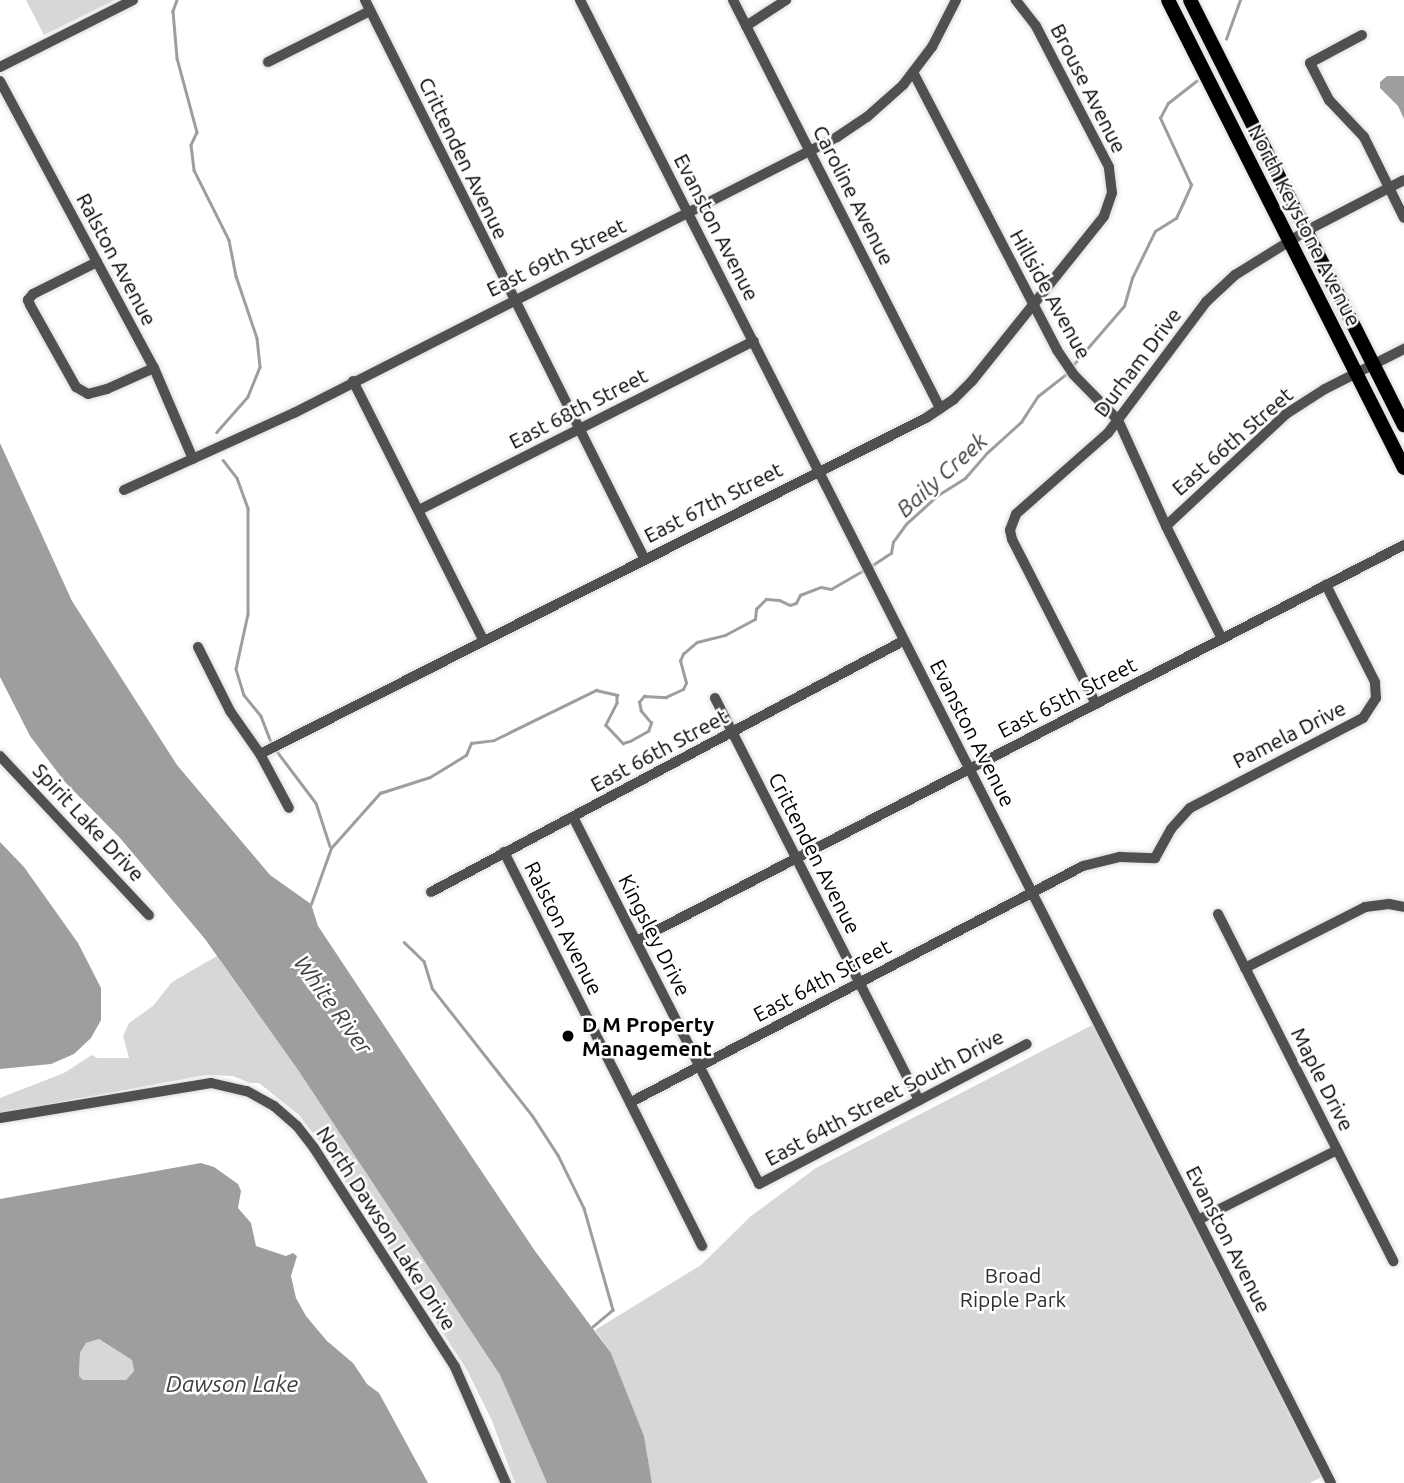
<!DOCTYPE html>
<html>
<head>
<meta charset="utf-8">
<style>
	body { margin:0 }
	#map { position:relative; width:1404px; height:1483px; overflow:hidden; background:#fff; font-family:Ubuntu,sans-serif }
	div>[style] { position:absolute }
	.green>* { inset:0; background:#d7d7d7 }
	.water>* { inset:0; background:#9e9e9e }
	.stream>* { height:2.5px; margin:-1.25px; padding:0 1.25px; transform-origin:1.25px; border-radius:1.25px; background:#9e9e9e }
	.roads { filter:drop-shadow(0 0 2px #dbdbdb) drop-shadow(0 0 2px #dbdbdb) }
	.minor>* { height:10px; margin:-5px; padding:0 5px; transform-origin:5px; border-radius:5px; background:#505050 }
	.major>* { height:14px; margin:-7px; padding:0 7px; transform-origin:7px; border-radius:7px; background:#000 }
	.dots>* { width:19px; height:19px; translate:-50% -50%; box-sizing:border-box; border:4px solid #fff; border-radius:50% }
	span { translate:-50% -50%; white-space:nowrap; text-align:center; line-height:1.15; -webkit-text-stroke:5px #fff; paint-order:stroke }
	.street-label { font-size:21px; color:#000 }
	.poi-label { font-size:21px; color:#000; font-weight:700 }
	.left { translate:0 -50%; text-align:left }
	.park-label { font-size:21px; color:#2e2e2e }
	.water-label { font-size:23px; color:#3f3f3f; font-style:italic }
</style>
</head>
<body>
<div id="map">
	<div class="green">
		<div style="clip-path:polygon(26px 0,115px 0,44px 35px)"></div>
		<div style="clip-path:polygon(217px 956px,298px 1070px,500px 1375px,547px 1483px,515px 1483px,492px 1421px,467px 1370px,320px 1142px,299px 1115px,259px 1083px,250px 1083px,233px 1076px,206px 1075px,0 1113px,0 1098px,64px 1073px,92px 1055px,97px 1058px,129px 1058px,123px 1036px,129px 1023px,153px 1006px,172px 982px)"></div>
		<div style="clip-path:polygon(1098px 1022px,1327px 1474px,1310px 1483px,652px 1483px,644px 1436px,611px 1353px,595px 1330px,701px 1265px,751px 1216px,816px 1168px)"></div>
		<div style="clip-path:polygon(99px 1339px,132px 1360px,134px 1371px,126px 1380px,83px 1380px,79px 1376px,80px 1353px,86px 1343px)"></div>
	</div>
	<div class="water">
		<div style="clip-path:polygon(1387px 76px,1404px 76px,1404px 119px,1398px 106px,1380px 88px,1380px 82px)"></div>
		<div style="clip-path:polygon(0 443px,72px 601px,177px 765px,270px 875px,311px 904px,318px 926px,411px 1066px,535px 1251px,611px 1353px,644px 1436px,652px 1483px,547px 1483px,500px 1375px,298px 1070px,205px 939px,120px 838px,65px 782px,30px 736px,0 677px)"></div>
		<div style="clip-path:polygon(0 842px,24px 867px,78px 943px,101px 988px,101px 1020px,91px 1038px,74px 1054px,51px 1064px,0 1069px)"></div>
		<div style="clip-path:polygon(evenodd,201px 1163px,214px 1167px,238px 1184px,241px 1191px,238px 1208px,251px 1223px,256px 1246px,286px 1256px,293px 1253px,297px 1256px,291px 1276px,296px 1298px,306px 1316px,327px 1341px,353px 1363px,367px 1384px,379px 1393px,428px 1483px,0 1483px,0 1199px,201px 1163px,99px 1339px,132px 1360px,134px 1371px,126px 1380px,83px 1380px,79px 1376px,80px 1353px,86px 1343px,99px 1339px)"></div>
	</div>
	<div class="stream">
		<div style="left:177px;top:0;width:12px;rotate:110deg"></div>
		<div style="left:173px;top:11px;width:47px;rotate:85.1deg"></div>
		<div style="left:177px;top:58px;width:77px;rotate:74.9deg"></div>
		<div style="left:197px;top:132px;width:14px;rotate:115deg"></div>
		<div style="left:191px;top:145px;width:25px;rotate:83deg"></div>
		<div style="left:194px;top:170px;width:78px;rotate:63.4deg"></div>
		<div style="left:229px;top:240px;width:37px;rotate:79deg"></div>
		<div style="left:236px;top:276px;width:65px;rotate:71.3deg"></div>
		<div style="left:257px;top:338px;width:29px;rotate:84deg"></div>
		<div style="left:260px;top:367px;width:32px;rotate:112deg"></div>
		<div style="left:248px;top:397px;width:47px;rotate:131.5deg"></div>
		<div style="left:1226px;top:39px;width:41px;rotate:-70.3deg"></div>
		<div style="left:1073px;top:365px;width:78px;rotate:-49.2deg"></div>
		<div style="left:1124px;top:306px;width:29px;rotate:-74deg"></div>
		<div style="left:1132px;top:278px;width:52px;rotate:-63.9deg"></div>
		<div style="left:1155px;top:231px;width:25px;rotate:-32deg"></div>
		<div style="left:1176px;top:218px;width:17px;rotate:-65deg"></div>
		<div style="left:1183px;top:203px;width:20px;rotate:-66deg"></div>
		<div style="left:1191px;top:185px;width:74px;rotate:-114.8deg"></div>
		<div style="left:1160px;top:118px;width:17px;rotate:-62deg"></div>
		<div style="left:1168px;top:103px;width:36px;rotate:-38deg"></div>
		<div style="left:223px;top:460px;width:23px;rotate:52deg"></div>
		<div style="left:237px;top:478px;width:33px;rotate:70deg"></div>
		<div style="left:248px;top:509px;width:105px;rotate:90deg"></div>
		<div style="left:248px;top:614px;width:56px;rotate:102.3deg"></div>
		<div style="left:236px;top:669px;width:27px;rotate:73deg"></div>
		<div style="left:244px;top:695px;width:27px;rotate:51deg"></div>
		<div style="left:261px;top:716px;width:30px;rotate:69deg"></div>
		<div style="left:871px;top:566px;width:24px;rotate:-33deg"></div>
		<div style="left:891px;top:553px;width:11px;rotate:-80deg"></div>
		<div style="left:893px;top:542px;width:22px;rotate:-54deg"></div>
		<div style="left:906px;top:524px;width:43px;rotate:-42.2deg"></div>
		<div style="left:938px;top:495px;width:32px;rotate:-32deg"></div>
		<div style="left:965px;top:478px;width:35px;rotate:-49deg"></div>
		<div style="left:988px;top:452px;width:45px;rotate:-42.3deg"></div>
		<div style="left:1021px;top:422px;width:31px;rotate:-57deg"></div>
		<div style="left:1038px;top:396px;width:37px;rotate:-38deg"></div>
		<div style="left:276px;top:750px;width:66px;rotate:53deg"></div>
		<div style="left:316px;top:803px;width:45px;rotate:72deg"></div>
		<div style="left:311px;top:904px;width:59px;rotate:-70.3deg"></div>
		<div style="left:331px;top:848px;width:74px;rotate:-48.3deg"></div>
		<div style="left:380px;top:793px;width:52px;rotate:-17.7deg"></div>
		<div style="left:430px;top:777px;width:42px;rotate:-31.4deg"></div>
		<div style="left:466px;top:755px;width:13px;rotate:-67deg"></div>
		<div style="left:471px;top:743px;width:23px;rotate:-7deg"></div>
		<div style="left:494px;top:740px;width:114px;rotate:-26.1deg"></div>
		<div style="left:596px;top:690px;width:22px;rotate:13deg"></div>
		<div style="left:617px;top:695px;width:8px;rotate:90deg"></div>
		<div style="left:617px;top:703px;width:25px;rotate:117deg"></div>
		<div style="left:606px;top:725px;width:25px;rotate:47deg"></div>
		<div style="left:623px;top:743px;width:7px;rotate:-16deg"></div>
		<div style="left:630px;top:741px;width:21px;rotate:-29deg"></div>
		<div style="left:648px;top:731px;width:9px;rotate:-69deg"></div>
		<div style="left:651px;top:723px;width:16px;rotate:-130deg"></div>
		<div style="left:641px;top:711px;width:9px;rotate:-103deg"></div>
		<div style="left:639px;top:702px;width:8px;rotate:-50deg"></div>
		<div style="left:644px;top:696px;width:22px;rotate:3deg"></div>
		<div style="left:666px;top:697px;width:19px;rotate:-25deg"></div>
		<div style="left:683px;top:689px;width:7px;rotate:-63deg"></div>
		<div style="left:686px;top:683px;width:23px;rotate:-105deg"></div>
		<div style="left:680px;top:661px;width:8px;rotate:-67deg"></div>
		<div style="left:683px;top:654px;width:18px;rotate:-41deg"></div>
		<div style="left:697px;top:642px;width:29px;rotate:-14deg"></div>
		<div style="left:725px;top:635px;width:34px;rotate:-28deg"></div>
		<div style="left:755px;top:619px;width:10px;rotate:-84deg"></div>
		<div style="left:756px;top:609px;width:14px;rotate:-45deg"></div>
		<div style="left:766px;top:599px;width:13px;rotate:4deg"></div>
		<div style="left:779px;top:600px;width:12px;rotate:24deg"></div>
		<div style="left:790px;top:605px;width:6px;rotate:-18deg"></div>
		<div style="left:796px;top:603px;width:9px;rotate:-63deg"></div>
		<div style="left:800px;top:595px;width:22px;rotate:-21deg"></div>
		<div style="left:821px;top:587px;width:10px;rotate:11deg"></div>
		<div style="left:831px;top:589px;width:39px;rotate:-30deg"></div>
		<div style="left:404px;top:942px;width:28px;rotate:44deg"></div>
		<div style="left:424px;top:961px;width:28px;rotate:73deg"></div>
		<div style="left:432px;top:988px;width:162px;rotate:51.8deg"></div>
		<div style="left:532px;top:1115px;width:48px;rotate:57deg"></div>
		<div style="left:558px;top:1155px;width:59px;rotate:63.9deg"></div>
		<div style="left:584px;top:1208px;width:106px;rotate:74.1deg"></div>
		<div style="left:613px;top:1310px;width:26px;rotate:140deg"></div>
	</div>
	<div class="roads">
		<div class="minor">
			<div style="left:365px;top:0;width:624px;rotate:63.43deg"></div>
			<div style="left:580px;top:0;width:1662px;rotate:63.14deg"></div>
			<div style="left:733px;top:0;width:458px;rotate:63.1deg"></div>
			<div style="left:746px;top:26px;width:48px;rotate:-33deg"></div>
			<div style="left:1362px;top:35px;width:59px;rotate:151.7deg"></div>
			<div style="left:1310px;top:63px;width:42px;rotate:62.8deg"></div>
			<div style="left:1329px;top:100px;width:51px;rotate:46.6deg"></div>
			<div style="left:1364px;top:137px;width:90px;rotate:63.7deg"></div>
			<div style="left:268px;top:62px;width:114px;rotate:-26.6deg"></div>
			<div style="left:0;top:67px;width:149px;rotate:-26.7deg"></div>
			<div style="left:913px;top:72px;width:313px;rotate:62.6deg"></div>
			<div style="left:1057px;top:350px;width:29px;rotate:56deg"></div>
			<div style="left:1073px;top:374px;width:64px;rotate:45.6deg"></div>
			<div style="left:1118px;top:420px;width:116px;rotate:65.6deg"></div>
			<div style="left:1166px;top:526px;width:126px;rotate:63.6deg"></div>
			<div style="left:0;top:81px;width:326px;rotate:61.8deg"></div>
			<div style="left:154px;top:368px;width:99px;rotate:66.8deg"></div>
			<div style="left:97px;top:262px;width:72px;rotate:153.4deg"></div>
			<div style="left:33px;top:294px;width:8px;rotate:130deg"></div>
			<div style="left:28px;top:300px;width:5px;rotate:68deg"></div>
			<div style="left:30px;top:305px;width:94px;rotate:60.7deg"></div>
			<div style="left:76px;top:387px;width:14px;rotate:30deg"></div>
			<div style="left:88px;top:394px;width:20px;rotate:-15deg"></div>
			<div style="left:107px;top:389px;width:51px;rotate:-24.1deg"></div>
			<div style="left:353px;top:381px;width:291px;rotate:63.3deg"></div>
			<div style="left:124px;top:490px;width:187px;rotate:-24.4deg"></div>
			<div style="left:294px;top:413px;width:609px;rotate:-26.94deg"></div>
			<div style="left:837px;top:137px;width:36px;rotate:-34deg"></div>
			<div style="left:867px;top:117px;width:48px;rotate:-41.6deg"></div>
			<div style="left:903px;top:85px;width:48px;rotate:-52.7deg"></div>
			<div style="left:932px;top:47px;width:53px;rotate:-62.9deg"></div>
			<div style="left:419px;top:510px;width:375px;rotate:-26.8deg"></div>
			<div style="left:1166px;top:526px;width:164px;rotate:-43deg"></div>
			<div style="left:1286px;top:414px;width:46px;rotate:-32.7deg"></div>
			<div style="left:1325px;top:389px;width:89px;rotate:-26.9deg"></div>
			<div style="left:198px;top:647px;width:72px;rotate:63.4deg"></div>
			<div style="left:230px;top:711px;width:52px;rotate:55.1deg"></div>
			<div style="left:260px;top:754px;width:61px;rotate:61.8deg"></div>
			<div style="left:715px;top:698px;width:451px;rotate:63.1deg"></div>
			<div style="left:1096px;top:704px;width:185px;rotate:-117deg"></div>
			<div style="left:1012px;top:539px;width:9px;rotate:-103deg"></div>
			<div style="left:1010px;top:530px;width:17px;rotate:-69deg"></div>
			<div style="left:1016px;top:514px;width:123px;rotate:-41.4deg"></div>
			<div style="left:1108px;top:433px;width:164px;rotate:-53.2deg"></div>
			<div style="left:1206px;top:302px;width:40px;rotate:-43deg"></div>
			<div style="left:1235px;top:275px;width:84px;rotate:-31.8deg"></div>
			<div style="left:1306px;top:231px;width:110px;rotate:-27.5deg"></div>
			<div style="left:260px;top:754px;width:746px;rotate:-26.77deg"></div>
			<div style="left:926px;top:418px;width:34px;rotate:-34deg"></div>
			<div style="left:954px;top:399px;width:25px;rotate:-45deg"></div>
			<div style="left:972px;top:381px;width:211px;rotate:-51.3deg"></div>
			<div style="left:1104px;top:216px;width:24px;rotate:-71deg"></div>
			<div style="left:1112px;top:193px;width:26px;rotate:-97deg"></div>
			<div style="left:1109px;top:167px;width:159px;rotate:-117.4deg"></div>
			<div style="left:1036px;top:26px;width:33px;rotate:-128deg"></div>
			<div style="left:0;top:756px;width:218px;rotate:46.9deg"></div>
			<div style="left:573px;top:817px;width:411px;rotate:63.1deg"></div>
			<div style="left:759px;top:1184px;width:302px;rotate:-27.6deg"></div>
			<div style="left:504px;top:852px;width:441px;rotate:63.3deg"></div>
			<div style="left:431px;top:892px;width:535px;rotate:-28deg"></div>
			<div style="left:1218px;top:914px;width:389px;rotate:63.2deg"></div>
			<div style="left:636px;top:941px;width:864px;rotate:-27.28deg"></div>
			<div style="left:1245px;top:968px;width:135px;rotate:-26.9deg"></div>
			<div style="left:1365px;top:907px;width:24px;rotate:-7deg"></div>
			<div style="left:1389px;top:904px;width:15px;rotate:11deg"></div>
			<div style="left:631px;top:1102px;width:510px;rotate:-27.57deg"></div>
			<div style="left:1083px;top:866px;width:38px;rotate:-14deg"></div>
			<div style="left:1120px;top:857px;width:35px;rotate:2deg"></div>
			<div style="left:1155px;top:858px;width:33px;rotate:-61deg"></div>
			<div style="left:1171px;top:829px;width:28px;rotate:-48deg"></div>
			<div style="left:1190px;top:808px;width:195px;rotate:-27.5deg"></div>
			<div style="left:1363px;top:718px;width:24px;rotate:-57deg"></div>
			<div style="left:1376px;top:698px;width:16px;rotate:-94deg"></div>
			<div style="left:1375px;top:682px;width:109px;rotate:-116.8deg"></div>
			<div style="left:0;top:1118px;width:214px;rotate:-9.4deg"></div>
			<div style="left:211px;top:1083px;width:37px;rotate:13deg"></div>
			<div style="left:247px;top:1091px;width:31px;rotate:29deg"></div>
			<div style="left:274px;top:1106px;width:30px;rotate:41deg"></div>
			<div style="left:297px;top:1126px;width:28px;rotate:52deg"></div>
			<div style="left:314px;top:1148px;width:260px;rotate:57.2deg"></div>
			<div style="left:455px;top:1367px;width:127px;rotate:66.3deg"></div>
			<div style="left:1198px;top:1220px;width:156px;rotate:-26.7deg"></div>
		</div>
		<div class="major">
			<div style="left:1168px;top:0;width:524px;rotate:63.24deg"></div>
			<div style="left:1190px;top:0;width:476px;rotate:63.3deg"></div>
		</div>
	</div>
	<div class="dots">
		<div style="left:568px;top:1036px;background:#000"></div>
	</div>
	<div class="street-label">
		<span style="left:1089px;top:88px;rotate:63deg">Brouse Avenue</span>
		<span style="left:464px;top:158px;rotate:64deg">Crittenden Avenue</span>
		<span style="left:854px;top:195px;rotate:63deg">Caroline Avenue</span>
		<span style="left:1305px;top:225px;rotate:63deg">North Keystone Avenue</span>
		<span style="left:717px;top:227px;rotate:63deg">Evanston Avenue</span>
		<span style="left:556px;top:257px;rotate:-26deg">East 69th Street</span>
		<span style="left:117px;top:259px;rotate:62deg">Ralston Avenue</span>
		<span style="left:1051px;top:294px;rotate:61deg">Hillside Avenue</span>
		<span style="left:1137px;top:362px;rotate:-53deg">Durham Drive</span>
		<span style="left:578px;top:408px;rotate:-27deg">East 68th Street</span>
		<span style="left:1232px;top:441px;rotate:-41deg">East 66th Street</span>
		<span style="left:713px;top:502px;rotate:-27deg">East 67th Street</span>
		<span style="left:1067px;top:697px;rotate:-27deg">East 65th Street</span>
		<span style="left:973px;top:733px;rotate:63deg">Evanston Avenue</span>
		<span style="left:1289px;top:734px;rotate:-27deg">Pamela Drive</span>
		<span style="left:659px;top:750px;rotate:-28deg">East 66th Street</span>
		<span style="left:89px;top:822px;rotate:47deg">Spirit Lake Drive</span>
		<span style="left:815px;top:853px;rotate:63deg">Crittenden Avenue</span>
		<span style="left:564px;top:928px;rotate:63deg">Ralston Avenue</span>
		<span style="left:655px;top:935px;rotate:63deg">Kingsley Drive</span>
		<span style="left:822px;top:980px;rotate:-28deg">East 64th Street</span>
		<span style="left:1323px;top:1079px;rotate:63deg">Maple Drive</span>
		<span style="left:884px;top:1097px;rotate:-28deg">East 64th Street South Drive</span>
		<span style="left:387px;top:1228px;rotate:57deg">North Dawson Lake Drive</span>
		<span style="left:1229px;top:1239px;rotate:63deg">Evanston Avenue</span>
	</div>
	<div class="poi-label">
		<span class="left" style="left:582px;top:1036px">D M Property<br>Management</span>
	</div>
	<div class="park-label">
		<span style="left:1013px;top:1287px">Broad<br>Ripple Park</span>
	</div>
	<div class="water-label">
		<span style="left:942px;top:475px;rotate:-42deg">Baily Creek</span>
		<span style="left:333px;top:1005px;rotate:54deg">White River</span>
		<span style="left:232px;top:1384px">Dawson Lake</span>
	</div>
</div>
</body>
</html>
